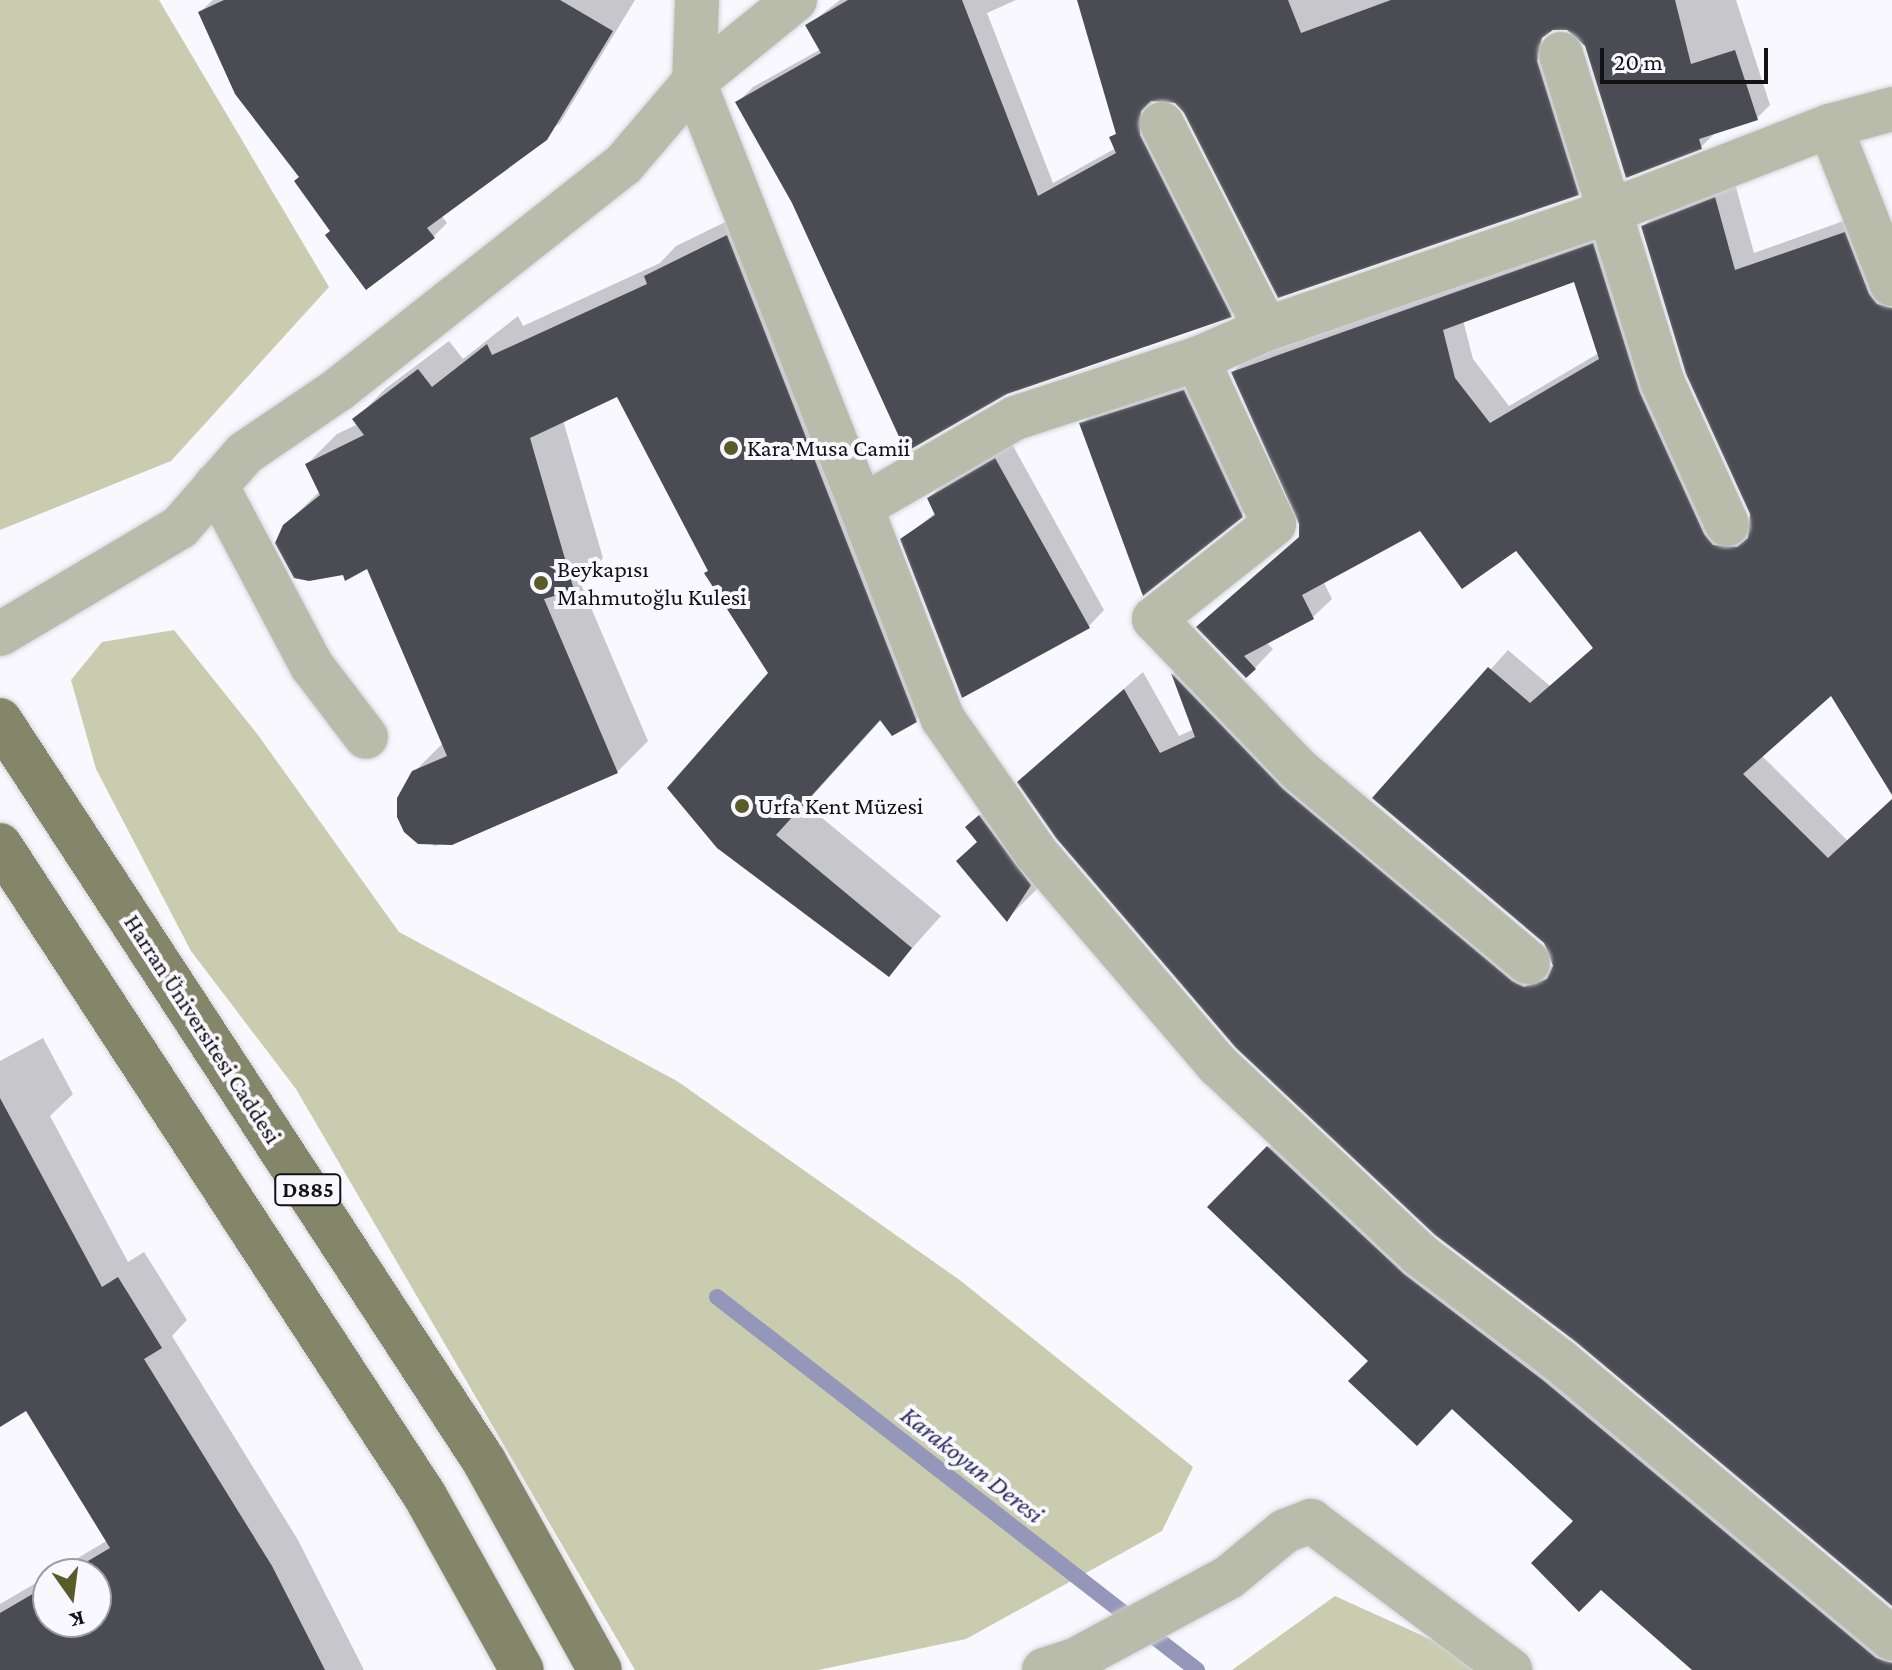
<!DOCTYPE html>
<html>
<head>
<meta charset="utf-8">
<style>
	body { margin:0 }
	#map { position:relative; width:1892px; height:1670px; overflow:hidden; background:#f8f8fe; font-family:"Crimson Pro",serif }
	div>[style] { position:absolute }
	.green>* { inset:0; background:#caccb0 }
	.shadow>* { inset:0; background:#0003 }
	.stream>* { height:16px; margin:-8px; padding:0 8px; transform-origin:8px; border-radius:8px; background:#9497b9 }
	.building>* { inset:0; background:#4b4b53 }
	.roads { filter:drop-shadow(0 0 2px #d3d3d9) drop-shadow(0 0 2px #d3d3d9) }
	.minor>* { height:44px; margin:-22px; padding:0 22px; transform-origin:22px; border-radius:22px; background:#b9bbab }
	.tertiary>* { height:44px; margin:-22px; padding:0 22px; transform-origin:22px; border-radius:22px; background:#b9bbab }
	.primary>* { height:44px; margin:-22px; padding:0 22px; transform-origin:22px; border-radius:22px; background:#848669 }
	.dots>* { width:22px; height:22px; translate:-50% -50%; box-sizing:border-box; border:4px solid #f8f8fe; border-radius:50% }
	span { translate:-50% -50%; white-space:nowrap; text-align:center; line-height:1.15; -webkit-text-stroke:8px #f8f8fe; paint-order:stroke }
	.shield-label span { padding:2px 6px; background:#f8f8fe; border:2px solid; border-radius:6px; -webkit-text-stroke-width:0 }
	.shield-label { font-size:22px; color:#121215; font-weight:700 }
	.poi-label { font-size:24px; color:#121215 }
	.left { translate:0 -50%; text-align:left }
	.street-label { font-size:24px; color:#121215 }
	.water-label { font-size:26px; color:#2e2d5b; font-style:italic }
	.north { position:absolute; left:32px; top:1558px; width:80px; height:80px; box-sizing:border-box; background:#f8f8fe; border:2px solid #9c9ca1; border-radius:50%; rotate:166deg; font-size:22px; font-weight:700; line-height:32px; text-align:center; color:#121215 }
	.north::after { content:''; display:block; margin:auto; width:28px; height:36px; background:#595b28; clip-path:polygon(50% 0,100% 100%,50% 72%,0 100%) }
	.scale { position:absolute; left:1600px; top:48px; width:168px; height:36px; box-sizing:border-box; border:4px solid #121215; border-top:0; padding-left:10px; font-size:24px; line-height:28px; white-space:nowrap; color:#121215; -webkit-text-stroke:6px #f8f8fe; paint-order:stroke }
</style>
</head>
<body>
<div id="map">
	<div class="green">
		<div style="clip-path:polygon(0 0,159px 0,329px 287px,171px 461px,0 530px)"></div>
		<div style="clip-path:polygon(174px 630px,258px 735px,399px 932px,677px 1081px,961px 1281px,1193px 1467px,1162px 1531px,966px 1639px,818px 1670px,635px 1670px,296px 1089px,191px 951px,96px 769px,71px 680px,102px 642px)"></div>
		<div style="clip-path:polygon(1335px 1596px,1454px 1650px,1481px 1670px,1232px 1670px)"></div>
	</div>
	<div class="shadow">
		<div style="clip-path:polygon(213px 0,635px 0,560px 123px,441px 215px,447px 223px,433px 237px,332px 230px,200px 12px)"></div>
		<div style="clip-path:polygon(840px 0,1016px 0,987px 13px,1053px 183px,1116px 148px,1112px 137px,1117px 132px,1079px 0,1510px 0,1535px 57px,1553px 51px,1592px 179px,1578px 194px,1186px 111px,1165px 97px,1155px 99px,1151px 105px,1245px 300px,1231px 315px,794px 202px,738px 102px,753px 87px,821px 49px,807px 26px)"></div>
		<div style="clip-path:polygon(1533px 0,1736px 0,1770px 105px,1757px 118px,1714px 134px,1701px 147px)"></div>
		<div style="clip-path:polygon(evenodd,1734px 180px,1754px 253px,1863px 214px,1892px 279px,1892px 791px,1832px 692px,1761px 755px,1848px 841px,1892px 800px,1892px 1604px,1038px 764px,1143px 672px,1179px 736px,1194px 729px,1173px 673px,1191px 656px,1544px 969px,1555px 965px,1546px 942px,1375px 798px,1508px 650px,1550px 686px,1594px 647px,1517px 548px,1420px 528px,1323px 581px,1332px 599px,1313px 617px,1266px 642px,1273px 649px,1255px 668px,1199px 627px,1301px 536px,1299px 513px,1233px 372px,1251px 354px,1612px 226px,1743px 531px,1750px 530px,1752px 514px,1643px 227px,1661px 208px,1734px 180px,1576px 280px,1599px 353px,1509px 406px,1473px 359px,1463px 320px,1576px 280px)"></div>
		<div style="clip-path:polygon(758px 206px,947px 690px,916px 720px,882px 719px,805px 804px,941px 916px,889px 974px,719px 847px,770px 673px,618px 395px,563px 420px,603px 558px,580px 582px,648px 741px,617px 772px,435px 846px,406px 831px,414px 772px,443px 743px,368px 566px,344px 572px,284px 526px,320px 491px,307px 464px,337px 434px,358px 424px,355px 420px,385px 389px,449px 341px,463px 359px,518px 316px,523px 326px,660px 263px,676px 246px)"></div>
		<div style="clip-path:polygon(1200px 374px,1258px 499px,1242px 515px,1082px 424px,1098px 408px)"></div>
		<div style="clip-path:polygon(1012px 444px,1104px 610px,1089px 626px,903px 540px,936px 512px,929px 498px,945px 482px)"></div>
		<div style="clip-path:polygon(1000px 795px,1039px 887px,1007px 919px,979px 841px,968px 827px)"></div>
		<div style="clip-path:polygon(43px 1038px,73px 1094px,50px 1116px,128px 1262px,144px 1252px,187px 1320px,172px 1336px,298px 1540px,364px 1670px,0 1670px,0 1604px,48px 1576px,48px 1622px,96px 1622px,96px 1574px,51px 1574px,108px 1540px,26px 1409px,0 1424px,0 1061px)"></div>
		<div style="clip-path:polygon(1287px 1129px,1892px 1638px,1892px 1670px,1695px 1670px,1576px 1521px,1452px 1407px,1370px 1361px,1210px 1207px)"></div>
	</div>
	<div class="stream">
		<div style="left:717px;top:1297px;width:608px;rotate:37.85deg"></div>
	</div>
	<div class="building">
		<div style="clip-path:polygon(224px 0,560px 0,613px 31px,547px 140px,427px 228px,435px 238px,366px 290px,325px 235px,330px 231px,294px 181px,299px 177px,235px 94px,198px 12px)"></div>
		<div style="clip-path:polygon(848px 0,962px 0,1038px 196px,1116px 153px,1109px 137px,1116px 134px,1077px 0,1288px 0,1301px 33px,1391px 0,1675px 0,1691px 64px,1735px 50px,1758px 120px,1699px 139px,1702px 149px,1626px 178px,1585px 46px,1567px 30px,1553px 30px,1542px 38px,1537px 61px,1579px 195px,1278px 298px,1184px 113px,1175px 103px,1151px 101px,1141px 111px,1140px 135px,1232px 317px,1007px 394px,906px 452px,792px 203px,735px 102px,821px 53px,805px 25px)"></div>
		<div style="clip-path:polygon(evenodd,1715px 197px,1735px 270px,1845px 232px,1869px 294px,1877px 304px,1892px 308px,1892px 795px,1831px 696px,1743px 774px,1828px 858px,1892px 799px,1892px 1606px,1576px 1342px,1435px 1235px,1236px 1048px,1056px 838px,1017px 782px,1124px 689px,1160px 753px,1195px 737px,1171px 673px,1283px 789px,1512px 981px,1524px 987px,1547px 979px,1553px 966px,1544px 943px,1372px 798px,1488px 667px,1530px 703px,1593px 648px,1516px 551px,1462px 589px,1420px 531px,1302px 595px,1314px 619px,1244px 656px,1256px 669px,1246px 678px,1196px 627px,1299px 537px,1299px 524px,1231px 372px,1593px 243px,1640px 393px,1704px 534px,1713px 545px,1737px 547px,1748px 538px,1750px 514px,1686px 374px,1641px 226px,1715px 197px,1574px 282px,1599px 359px,1490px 423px,1455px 378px,1443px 330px,1574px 282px)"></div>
		<div style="clip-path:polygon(727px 235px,917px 722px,892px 736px,880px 720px,776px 835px,912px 948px,889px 977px,717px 848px,667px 788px,768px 673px,704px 573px,708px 571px,617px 397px,530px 438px,574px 590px,544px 599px,618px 773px,452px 845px,418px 844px,404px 832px,397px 817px,397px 798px,412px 771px,447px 756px,367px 569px,345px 581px,343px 575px,309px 581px,294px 578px,275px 543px,283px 525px,320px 495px,305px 464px,364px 435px,352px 419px,418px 369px,432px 387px,487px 344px,492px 355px,647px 284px,644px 276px)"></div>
		<div style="clip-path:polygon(1184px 390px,1243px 517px,1143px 596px,1079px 423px)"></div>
		<div style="clip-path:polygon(995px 458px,1090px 628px,962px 698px,900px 539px,935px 515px,927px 498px)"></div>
		<div style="clip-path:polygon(979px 815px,1031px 885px,1007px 922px,956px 861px,977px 842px,965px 827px)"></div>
		<div style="clip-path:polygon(0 1098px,102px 1287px,118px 1277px,162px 1348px,144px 1359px,272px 1566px,325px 1670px,0 1670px,0 1613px,48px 1585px,48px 1622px,96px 1622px,96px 1574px,66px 1574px,110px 1548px,26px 1411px,0 1427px)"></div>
		<div style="clip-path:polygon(1267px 1146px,1404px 1274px,1544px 1381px,1876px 1658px,1892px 1663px,1892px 1670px,1692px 1670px,1601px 1590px,1579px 1612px,1531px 1563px,1573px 1521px,1452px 1409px,1417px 1446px,1348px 1381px,1368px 1361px,1207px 1207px)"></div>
	</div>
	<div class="roads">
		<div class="minor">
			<div style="left:795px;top:0;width:130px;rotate:140.9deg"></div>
			<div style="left:694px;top:82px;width:457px;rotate:68.5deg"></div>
			<div style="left:861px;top:507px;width:178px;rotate:-30deg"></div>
			<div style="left:1015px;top:418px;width:191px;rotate:-18deg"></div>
			<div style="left:1197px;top:359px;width:75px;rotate:-23.5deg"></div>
			<div style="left:1266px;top:329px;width:367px;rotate:-18.9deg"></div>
			<div style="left:1613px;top:210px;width:233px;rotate:-21.2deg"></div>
			<div style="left:1830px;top:126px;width:64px;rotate:-15.3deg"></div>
			<div style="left:1561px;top:54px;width:344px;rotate:72.8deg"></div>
			<div style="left:1663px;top:383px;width:155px;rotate:65.6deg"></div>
			<div style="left:1162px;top:124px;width:230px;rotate:63.1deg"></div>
			<div style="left:1830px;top:126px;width:170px;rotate:68.6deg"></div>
			<div style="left:1197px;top:359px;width:182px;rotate:65deg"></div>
			<div style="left:1274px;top:524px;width:153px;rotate:141.6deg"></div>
			<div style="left:1154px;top:619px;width:209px;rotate:46.2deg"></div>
			<div style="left:1299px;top:770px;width:299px;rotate:40deg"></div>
			<div style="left:216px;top:485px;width:205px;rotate:62.1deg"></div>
			<div style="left:312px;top:666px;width:89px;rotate:52.7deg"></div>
			<div style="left:861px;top:507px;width:227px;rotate:68.9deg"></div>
			<div style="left:943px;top:719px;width:163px;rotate:55.2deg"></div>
			<div style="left:1036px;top:853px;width:279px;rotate:49.4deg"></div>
			<div style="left:1218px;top:1065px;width:276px;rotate:43.2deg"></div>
			<div style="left:1419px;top:1254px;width:177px;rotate:37.2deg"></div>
			<div style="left:1560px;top:1361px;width:433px;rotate:39.9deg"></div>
			<div style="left:1044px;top:1670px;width:33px;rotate:-18deg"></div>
			<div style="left:1075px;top:1660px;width:175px;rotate:-28.3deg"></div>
			<div style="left:1229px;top:1577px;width:72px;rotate:-39.4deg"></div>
			<div style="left:1285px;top:1531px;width:28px;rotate:-21deg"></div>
			<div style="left:1311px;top:1521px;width:249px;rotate:36.8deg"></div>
		</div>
		<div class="tertiary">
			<div style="left:0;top:634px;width:209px;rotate:-30.7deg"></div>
			<div style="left:180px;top:527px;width:98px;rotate:-48.7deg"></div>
			<div style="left:245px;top:453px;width:114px;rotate:-34.2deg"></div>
			<div style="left:339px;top:389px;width:362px;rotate:-38.3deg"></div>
			<div style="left:623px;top:165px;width:109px;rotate:-49.5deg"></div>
			<div style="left:694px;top:82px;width:82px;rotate:-87.9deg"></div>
		</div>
		<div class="primary">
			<div style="left:0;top:720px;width:885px;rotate:56.85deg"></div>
			<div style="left:484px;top:1461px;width:239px;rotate:61deg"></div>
			<div style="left:0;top:845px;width:777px;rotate:56.86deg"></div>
			<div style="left:425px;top:1496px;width:199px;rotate:60.9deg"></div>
		</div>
	</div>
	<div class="dots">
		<div style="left:731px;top:448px;background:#595b28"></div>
		<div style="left:541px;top:583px;background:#595b28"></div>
		<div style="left:742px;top:806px;background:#595b28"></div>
	</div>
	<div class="shield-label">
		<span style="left:308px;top:1190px">D885</span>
	</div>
	<div class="poi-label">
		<span class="left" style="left:747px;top:448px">Kara Musa Camii</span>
		<span class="left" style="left:557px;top:583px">Beykapısı<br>Mahmutoğlu Kulesi</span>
		<span class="left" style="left:758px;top:806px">Urfa Kent Müzesi</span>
	</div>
	<div class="street-label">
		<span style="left:203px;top:1029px;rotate:57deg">Harran Üniversitesi Caddesi</span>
	</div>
	<div class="water-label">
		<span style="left:972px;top:1465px;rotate:38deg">Karakoyun Deresi</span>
	</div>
	<div class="north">K</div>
	<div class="scale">20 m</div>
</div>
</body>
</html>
